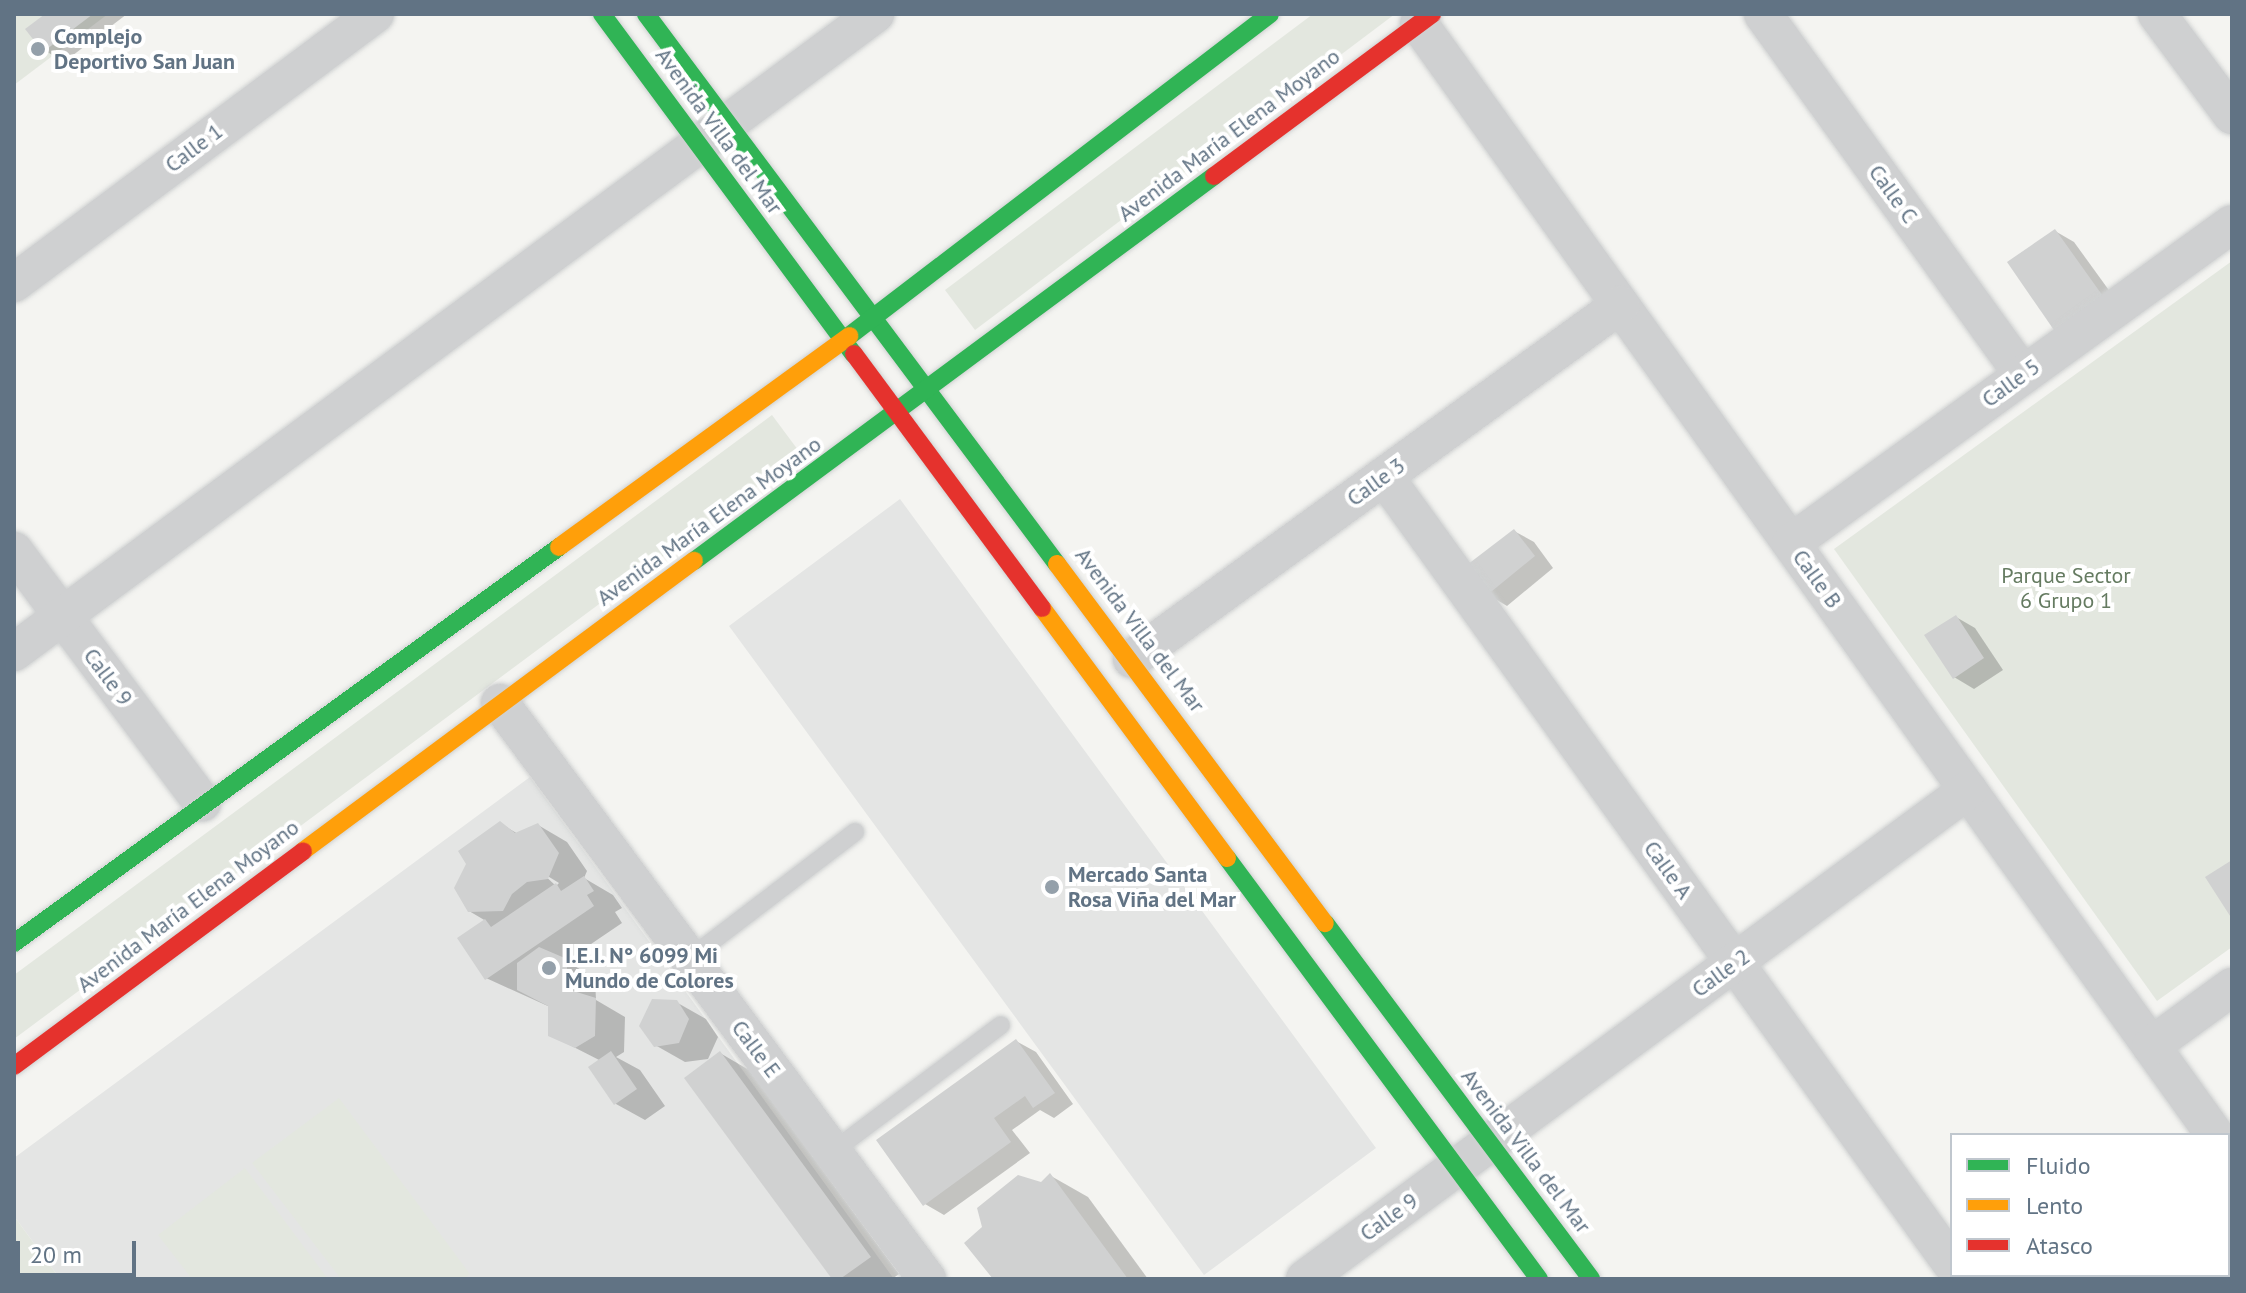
<!DOCTYPE html>
<html>
<head>
<meta charset="utf-8">
<style>
	body { margin:0 }
	#map { position:relative; width:2246px; height:1293px; overflow:hidden; background:#f4f4f1; font-family:"PT Sans",sans-serif }
	div>[style] { position:absolute }
	.built>* { inset:0; background:#e4e5e4 }
	.green>* { inset:0; background:#e3e7df }
	.shadow>* { inset:0; background:#0003 }
	.building>* { inset:0; background:#d0d1d1 }
	.roads { filter:drop-shadow(0 0 2px #cfd1d1) drop-shadow(0 0 2px #cfd1d1) }
	.lane>* { height:18px; margin:-9px; padding:0 9px; transform-origin:9px; border-radius:9px; background:#cfd0d1 }
	.street>* { height:38px; margin:-19px; padding:0 19px; transform-origin:19px; border-radius:19px; background:#cfd0d1 }
	.fast>* { height:18px; margin:-9px; padding:0 9px; transform-origin:9px; border-radius:9px; background:#30b455 }
	.slow>* { height:18px; margin:-9px; padding:0 9px; transform-origin:9px; border-radius:9px; background:#ff9f0a }
	.jam>* { height:18px; margin:-9px; padding:0 9px; transform-origin:9px; border-radius:9px; background:#e5322d }
	.dots>* { width:22px; height:22px; translate:-50% -50%; box-sizing:border-box; border:4px solid #fff; border-radius:50% }
	span { translate:-50% -50%; white-space:nowrap; text-align:center; line-height:1.15; -webkit-text-stroke:8px #fff; paint-order:stroke }
	.poi-label { font-size:22px; color:#617384; font-weight:700 }
	.left { translate:0 -50%; text-align:left }
	.street-label { font-size:22px; color:#617384 }
	.park-label { font-size:22px; color:#657b61 }
	.frame { position:absolute; inset:0; border:16px solid #617384; pointer-events:none }
	.legend { position:absolute; left:1950px; top:1133px; width:280px; height:144px; box-sizing:border-box; background:#fff; border:2px solid #c0c7ce; margin:0; padding:10px 14px; list-style:none; font-size:24px; color:#617384 }
	.legend li { display:flex; align-items:center; gap:16px; height:40px }
	.legend b { width:40px; border:2px solid #c0c7ce }
	.scale { position:absolute; left:16px; top:1241px; width:120px; height:36px; box-sizing:border-box; border:4px solid #617384; border-top:0; padding-left:10px; font-size:24px; line-height:28px; white-space:nowrap; color:#617384; -webkit-text-stroke:6px #fff; paint-order:stroke }
</style>
</head>
<body>
<div id="map">
	<div class="built">
		<div style="clip-path:polygon(900px 499px,1376px 1148px,1204px 1275px,729px 626px)"></div>
		<div style="clip-path:polygon(530px 777px,894px 1279px,60px 1279px,14px 1216px,14px 1158px)"></div>
	</div>
	<div class="green">
		<div style="clip-path:polygon(14px 14px,108px 14px,14px 85px)"></div>
		<div style="clip-path:polygon(1313px 14px,1395px 14px,975px 330px,945px 290px)"></div>
		<div style="clip-path:polygon(2232px 261px,2232px 947px,2157px 1001px,1834px 549px)"></div>
		<div style="clip-path:polygon(772px 415px,801px 454px,14px 1039px,14px 975px)"></div>
		<div style="clip-path:polygon(339px 1098px,470px 1274px,464px 1279px,341px 1279px,252px 1163px)"></div>
		<div style="clip-path:polygon(245px 1168px,328px 1279px,192px 1279px,158px 1235px)"></div>
		<div style="clip-path:polygon(14px 1216px,60px 1279px,14px 1279px)"></div>
	</div>
	<div class="shadow">
		<div style="clip-path:polygon(48px 14px,127px 14px,64px 62px,44px 50px)"></div>
		<div style="clip-path:polygon(2055px 231px,2074px 242px,2124px 311px,2079px 346px)"></div>
		<div style="clip-path:polygon(1514px 531px,1534px 542px,1553px 568px,1507px 606px,1487px 594px)"></div>
		<div style="clip-path:polygon(1956px 617px,1975px 628px,2003px 670px,1974px 689px,1954px 677px)"></div>
		<div style="clip-path:polygon(evenodd,500px 823px,518px 834px,538px 825px,567px 842px,587px 871px,584px 878px,613px 895px,622px 908px,615px 912px,622px 923px,566px 961px,595px 978px,596px 1000px,625px 1017px,624px 1052px,616px 1057px,640px 1070px,665px 1106px,645px 1120px,616px 1104px,607px 1064px,550px 1035px,550px 1007px,486px 978px,486px 921px,469px 911px,500px 823px,541px 872px,559px 883px,556px 886px,541px 872px)"></div>
		<div style="clip-path:polygon(676px 1002px,706px 1019px,718px 1037px,708px 1059px,685px 1062px,655px 1045px)"></div>
		<div style="clip-path:polygon(1016px 1041px,1036px 1052px,1073px 1104px,1054px 1118px,1040px 1110px,1012px 1130px,1030px 1153px,944px 1215px,925px 1204px)"></div>
		<div style="clip-path:polygon(720px 1053px,749px 1070px,899px 1274px,892px 1279px,834px 1279px)"></div>
		<div style="clip-path:polygon(1051px 1176px,1088px 1197px,1148px 1279px,995px 1279px,984px 1228px)"></div>
	</div>
	<div class="building">
		<div style="clip-path:polygon(45px 14px,93px 14px,43px 52px,25px 29px)"></div>
		<div style="clip-path:polygon(2055px 229px,2105px 299px,2058px 336px,2007px 262px)"></div>
		<div style="clip-path:polygon(1514px 529px,1535px 556px,1486px 596px,1463px 568px)"></div>
		<div style="clip-path:polygon(1956px 615px,1984px 658px,1953px 679px,1924px 635px)"></div>
		<div style="clip-path:polygon(500px 821px,515px 833px,538px 823px,559px 853px,548px 879px,527px 882px,512px 894px,503px 911px,468px 912px,454px 888px,466px 864px,458px 851px)"></div>
		<div style="clip-path:polygon(2232px 860px,2232px 919px,2205px 877px)"></div>
		<div style="clip-path:polygon(584px 876px,594px 891px,587px 895px,594px 906px,485px 980px,457px 938px,485px 919px,491px 927px,556px 883px,561px 891px)"></div>
		<div style="clip-path:polygon(539px 947px,567px 959px,567px 989px,596px 998px,595px 1036px,575px 1048px,548px 1036px,548px 1006px,517px 990px,517px 963px)"></div>
		<div style="clip-path:polygon(652px 999px,677px 1000px,689px 1019px,679px 1043px,654px 1047px,639px 1026px)"></div>
		<div style="clip-path:polygon(1016px 1039px,1055px 1093px,1033px 1108px,1025px 1096px,994px 1118px,1011px 1142px,923px 1206px,876px 1140px)"></div>
		<div style="clip-path:polygon(611px 1051px,637px 1089px,614px 1105px,588px 1067px)"></div>
		<div style="clip-path:polygon(720px 1051px,871px 1257px,840px 1279px,832px 1279px,684px 1078px)"></div>
		<div style="clip-path:polygon(1050px 1173px,1128px 1279px,993px 1279px,964px 1243px,982px 1227px,977px 1208px,1018px 1175px,1041px 1182px)"></div>
	</div>
	<div class="roads">
		<div class="lane">
			<div style="left:689px;top:959px;width:209px;rotate:-37.4deg"></div>
			<div style="left:832px;top:1152px;width:211px;rotate:-36.9deg"></div>
		</div>
		<div class="street">
			<div style="left:1763px;top:14px;width:445px;rotate:54.2deg"></div>
			<div style="left:2157px;top:14px;width:126px;rotate:53.4deg"></div>
			<div style="left:1419px;top:24px;width:1367px;rotate:54.38deg"></div>
			<div style="left:14px;top:283px;width:450px;rotate:-36.7deg"></div>
			<div style="left:1384px;top:476px;width:971px;rotate:54.22deg"></div>
			<div style="left:1791px;top:543px;width:544px;rotate:-35.88deg"></div>
			<div style="left:14px;top:551px;width:314px;rotate:53.2deg"></div>
			<div style="left:14px;top:652px;width:1072px;rotate:-36.54deg"></div>
			<div style="left:1132px;top:659px;width:603px;rotate:-35.96deg"></div>
			<div style="left:500px;top:703px;width:717px;rotate:53.45deg"></div>
			<div style="left:2151px;top:1046px;width:100px;rotate:-36.1deg"></div>
			<div style="left:1305px;top:1279px;width:824px;rotate:-36.41deg"></div>
		</div>
		<div class="fast">
			<div style="left:602px;top:14px;width:423px;rotate:53.5deg"></div>
			<div style="left:646px;top:14px;width:687px;rotate:53.23deg"></div>
			<div style="left:849px;top:336px;width:530px;rotate:-37.41deg"></div>
			<div style="left:694px;top:561px;width:647px;rotate:-36.52deg"></div>
			<div style="left:1227px;top:858px;width:524px;rotate:53.46deg"></div>
			<div style="left:1325px;top:923px;width:444px;rotate:53.2deg"></div>
			<div style="left:14px;top:943px;width:674px;rotate:-36deg"></div>
		</div>
		<div class="slow">
			<div style="left:559px;top:547px;width:359px;rotate:-36deg"></div>
			<div style="left:1057px;top:564px;width:448px;rotate:53.3deg"></div>
			<div style="left:1042px;top:608px;width:311px;rotate:53.5deg"></div>
			<div style="left:303px;top:851px;width:487px;rotate:-36.6deg"></div>
		</div>
		<div class="jam">
			<div style="left:1214px;top:176px;width:272px;rotate:-36.6deg"></div>
			<div style="left:854px;top:354px;width:316px;rotate:53.5deg"></div>
			<div style="left:14px;top:1066px;width:360px;rotate:-36.6deg"></div>
		</div>
	</div>
	<div class="dots">
		<div style="left:38px;top:49px;background:#94a0aa"></div>
		<div style="left:1052px;top:887px;background:#94a0aa"></div>
		<div style="left:549px;top:968px;background:#94a0aa"></div>
	</div>
	<div class="poi-label">
		<span class="left" style="left:54px;top:49px">Complejo<br>Deportivo San Juan</span>
		<span class="left" style="left:1068px;top:887px">Mercado Santa<br>Rosa Viña del Mar</span>
		<span class="left" style="left:565px;top:968px">I.E.I. N° 6099 Mi<br>Mundo de Colores</span>
	</div>
	<div class="street-label">
		<span style="left:719px;top:131px;rotate:54deg">Avenida Villa del Mar</span>
		<span style="left:1229px;top:135px;rotate:-37deg">Avenida María Elena Moyano</span>
		<span style="left:194px;top:148px;rotate:-37deg">Calle 1</span>
		<span style="left:1893px;top:194px;rotate:54deg">Calle C</span>
		<span style="left:2011px;top:383px;rotate:-36deg">Calle 5</span>
		<span style="left:1376px;top:482px;rotate:-36deg">Calle 3</span>
		<span style="left:709px;top:521px;rotate:-36deg">Avenida María Elena Moyano</span>
		<span style="left:1817px;top:579px;rotate:54deg">Calle B</span>
		<span style="left:1140px;top:630px;rotate:53deg">Avenida Villa del Mar</span>
		<span style="left:108px;top:677px;rotate:53deg">Calle 9</span>
		<span style="left:1668px;top:870px;rotate:54deg">Calle A</span>
		<span style="left:188px;top:906px;rotate:-37deg">Avenida María Elena Moyano</span>
		<span style="left:1721px;top:973px;rotate:-36deg">Calle 2</span>
		<span style="left:756px;top:1049px;rotate:53deg">Calle E</span>
		<span style="left:1526px;top:1151px;rotate:53deg">Avenida Villa del Mar</span>
		<span style="left:1389px;top:1217px;rotate:-36deg">Calle 9</span>
	</div>
	<div class="park-label">
		<span style="left:2066px;top:588px">Parque Sector<br>6 Grupo 1</span>
	</div>
	<div class="frame"></div>
	<ul class="legend">
	<li><b style="height:10px;background:#30b455"></b>Fluido</li>
	<li><b style="height:10px;background:#ff9f0a"></b>Lento</li>
	<li><b style="height:10px;background:#e5322d"></b>Atasco</li>
	</ul>
	<div class="scale">20 m</div>
</div>
</body>
</html>
